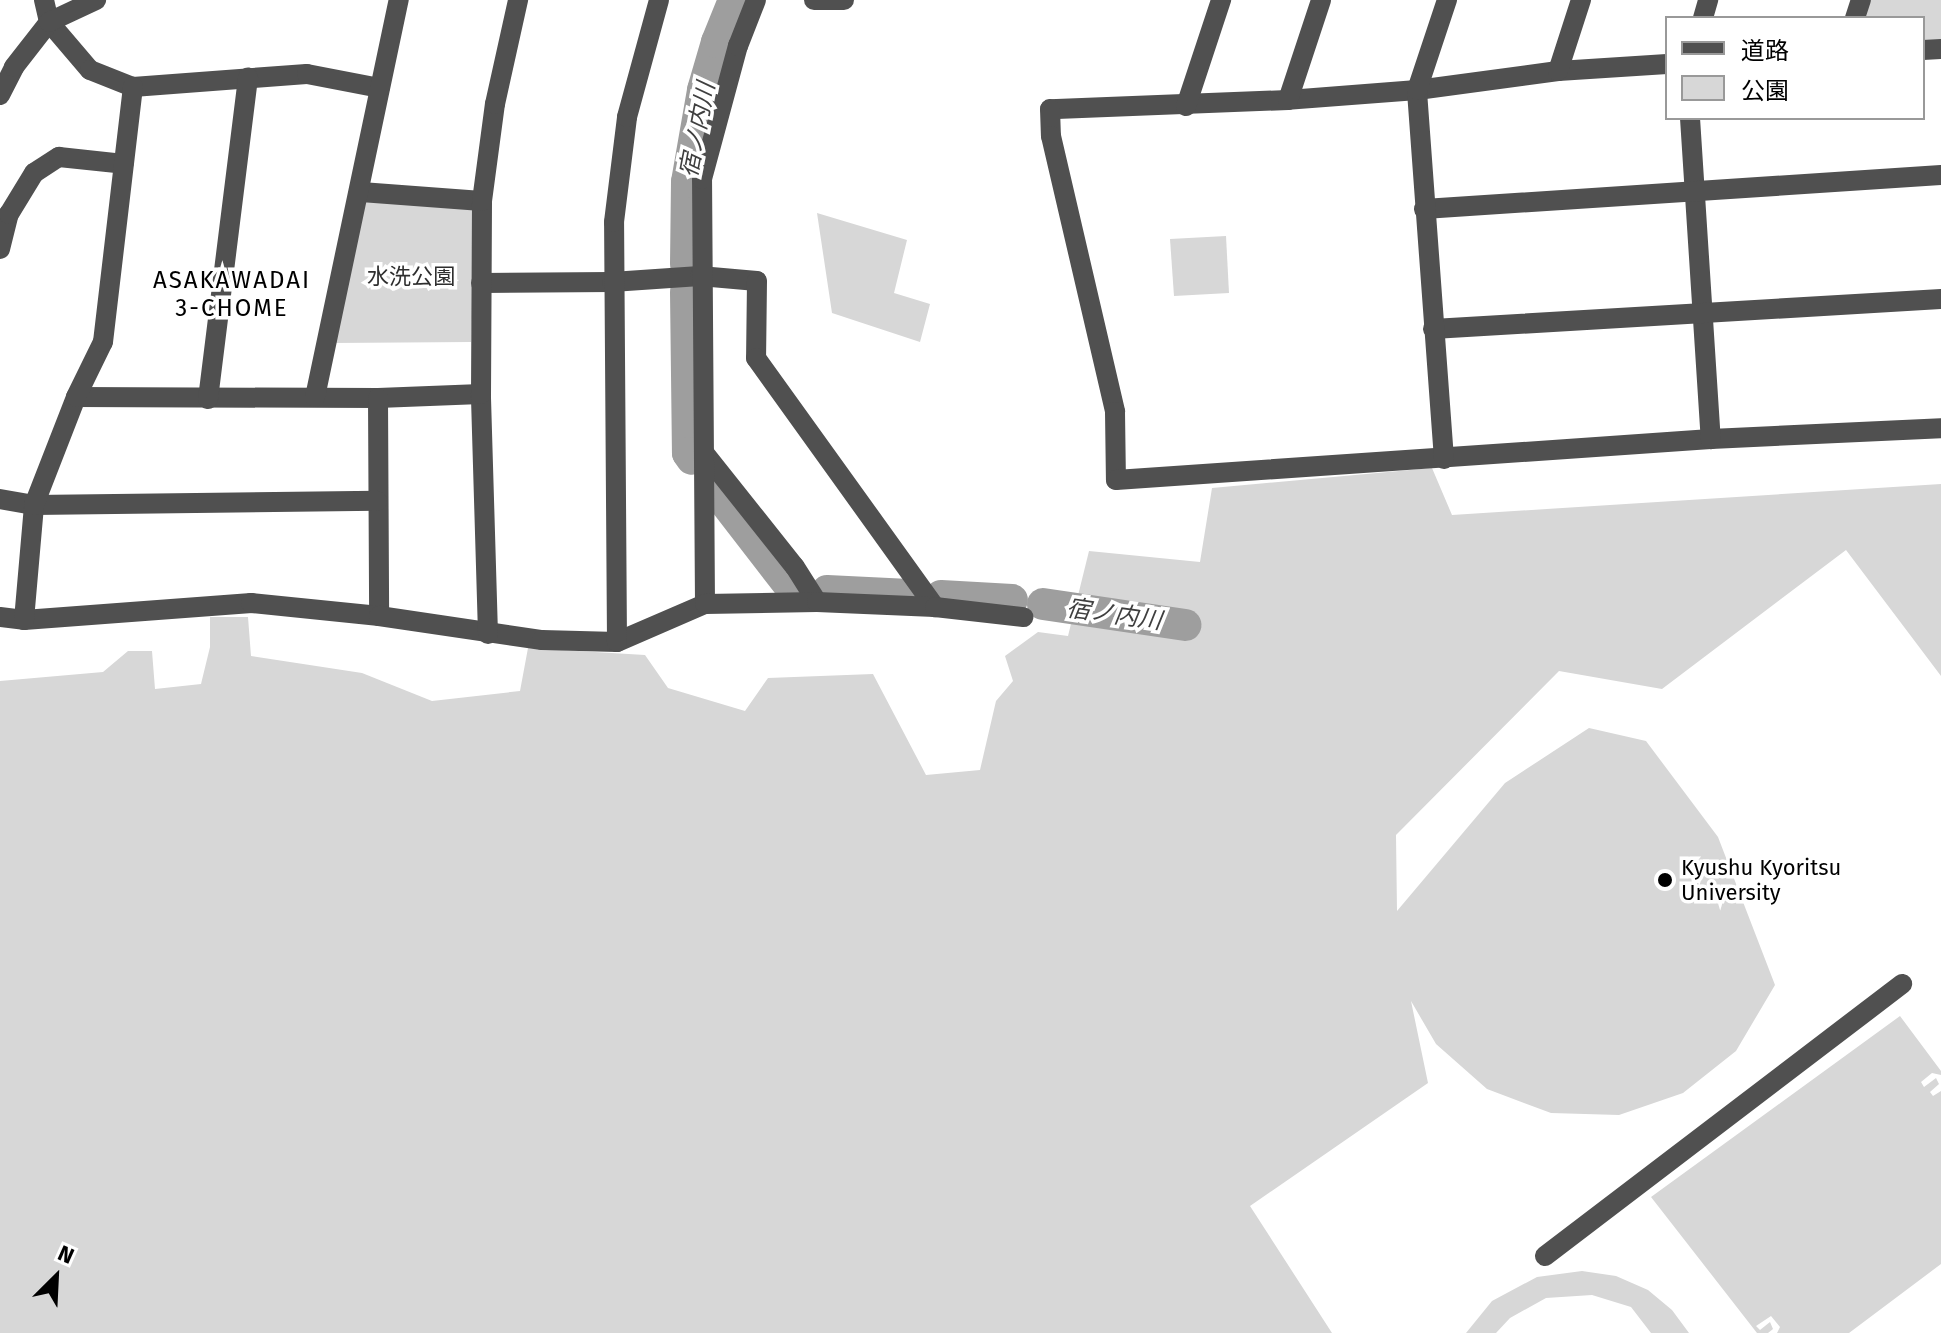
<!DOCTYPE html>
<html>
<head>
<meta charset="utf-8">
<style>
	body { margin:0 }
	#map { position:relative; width:1941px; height:1333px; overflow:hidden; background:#fff; font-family:"Fira Sans","Noto Sans JP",sans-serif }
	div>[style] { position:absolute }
	.green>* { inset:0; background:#d7d7d7 }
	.river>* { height:32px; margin:-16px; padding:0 16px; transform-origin:16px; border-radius:16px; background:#9e9e9e }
	.minor>* { height:20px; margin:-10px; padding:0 10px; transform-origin:10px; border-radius:10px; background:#505050 }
	.dots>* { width:22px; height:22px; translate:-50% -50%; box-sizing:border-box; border:4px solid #fff; border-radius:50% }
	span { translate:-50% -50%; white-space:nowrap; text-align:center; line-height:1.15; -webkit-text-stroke:7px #fff; paint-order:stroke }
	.park-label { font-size:22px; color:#2e2e2e }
	.poi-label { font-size:22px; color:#000 }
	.left { translate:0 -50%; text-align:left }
	.water-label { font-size:24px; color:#3f3f3f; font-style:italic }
	.neighbourhood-label { font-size:24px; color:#000; letter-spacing:2px }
	.legend { position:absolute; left:1665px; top:16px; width:260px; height:104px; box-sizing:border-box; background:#fff; border:2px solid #999; margin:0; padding:10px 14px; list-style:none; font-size:24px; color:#000 }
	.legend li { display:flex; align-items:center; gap:16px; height:40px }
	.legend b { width:40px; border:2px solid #999 }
	.north { position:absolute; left:16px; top:1237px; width:80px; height:80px; -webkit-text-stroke:6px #fff; paint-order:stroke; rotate:24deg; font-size:22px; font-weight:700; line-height:32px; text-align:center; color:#000 }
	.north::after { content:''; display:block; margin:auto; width:28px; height:36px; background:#000; clip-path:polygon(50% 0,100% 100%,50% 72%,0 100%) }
</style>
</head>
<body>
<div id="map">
	<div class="green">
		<div style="clip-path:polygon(1869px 0,1941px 0,1941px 44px,1923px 45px,1923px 18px,1863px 18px)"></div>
		<div style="clip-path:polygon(365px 197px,476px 209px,471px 342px,333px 343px)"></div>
		<div style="clip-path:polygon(817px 213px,907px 240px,894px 293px,930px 304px,920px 342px,832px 313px)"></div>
		<div style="clip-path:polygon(1226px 236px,1229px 293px,1174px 296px,1170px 239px)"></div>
		<div style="clip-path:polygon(1432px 468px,1452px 515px,1941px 484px,1941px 676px,1846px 550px,1662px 689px,1559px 671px,1396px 835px,1397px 911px,1505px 783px,1589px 728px,1646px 741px,1718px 837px,1775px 985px,1736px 1051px,1683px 1093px,1619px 1115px,1551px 1113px,1487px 1089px,1436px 1044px,1411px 1001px,1428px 1083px,1250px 1206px,1332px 1333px,0 1333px,0 681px,103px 672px,128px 651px,152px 651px,155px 689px,201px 684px,210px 647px,210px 617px,248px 617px,251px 656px,362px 673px,432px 701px,520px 691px,528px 648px,645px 655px,668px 688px,745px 711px,768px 678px,873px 674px,926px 775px,980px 770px,996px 701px,1013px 681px,1005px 656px,1038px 632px,1068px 636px,1089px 551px,1200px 562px,1212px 488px)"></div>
		<div style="clip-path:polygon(1900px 1016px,1941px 1071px,1941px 1075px,1932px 1073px,1921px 1082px,1924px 1087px,1936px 1078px,1939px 1084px,1930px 1092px,1933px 1096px,1941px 1091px,1941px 1264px,1849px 1333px,1777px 1333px,1780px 1327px,1771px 1316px,1756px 1326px,1760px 1330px,1770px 1322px,1773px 1329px,1768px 1333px,1757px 1333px,1651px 1197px)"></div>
		<div style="clip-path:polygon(1582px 1271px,1616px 1276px,1648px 1290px,1672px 1310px,1689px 1333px,1651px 1333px,1631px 1307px,1592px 1295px,1546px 1298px,1510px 1318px,1496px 1333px,1466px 1333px,1492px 1301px,1537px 1277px)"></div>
	</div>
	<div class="river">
		<div style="left:686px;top:264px;width:82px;rotate:-89.3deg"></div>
		<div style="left:687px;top:182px;width:93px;rotate:-80.1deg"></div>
		<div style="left:703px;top:90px;width:50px;rotate:-73.7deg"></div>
		<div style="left:717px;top:42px;width:45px;rotate:-68deg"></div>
		<div style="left:686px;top:292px;width:161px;rotate:89.3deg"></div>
		<div style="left:688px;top:453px;width:7px;rotate:56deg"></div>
		<div style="left:717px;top:492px;width:123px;rotate:52.3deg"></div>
		<div style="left:827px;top:591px;width:82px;rotate:2.8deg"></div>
		<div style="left:941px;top:596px;width:71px;rotate:3.2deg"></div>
		<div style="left:1043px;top:604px;width:144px;rotate:8.4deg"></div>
	</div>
	<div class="minor">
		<div style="left:44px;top:0;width:23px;rotate:77deg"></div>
		<div style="left:49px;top:22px;width:63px;rotate:49.5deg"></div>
		<div style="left:90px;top:70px;width:46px;rotate:21.6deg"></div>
		<div style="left:133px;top:87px;width:174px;rotate:-4.3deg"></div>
		<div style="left:307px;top:74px;width:74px;rotate:10.9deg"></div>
		<div style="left:814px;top:0;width:30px"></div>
		<div style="left:1703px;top:18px;width:19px;rotate:-74deg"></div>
		<div style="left:1855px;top:18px;width:19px;rotate:-72deg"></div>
		<div style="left:1923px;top:50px;width:18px;rotate:-3deg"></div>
		<div style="left:1667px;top:64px;width:109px;rotate:176.3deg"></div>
		<div style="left:1558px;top:71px;width:142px;rotate:172.3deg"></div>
		<div style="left:1417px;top:90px;width:129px;rotate:175.6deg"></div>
		<div style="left:1288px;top:100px;width:238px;rotate:177.8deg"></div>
		<div style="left:1050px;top:109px;width:27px;rotate:88deg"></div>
		<div style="left:1051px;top:136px;width:283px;rotate:76.9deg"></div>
		<div style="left:1115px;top:412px;width:68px;rotate:89.2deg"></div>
		<div style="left:1116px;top:480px;width:596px;rotate:-3.94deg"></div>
		<div style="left:1711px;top:439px;width:230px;rotate:-2.7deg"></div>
		<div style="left:1558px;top:71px;width:75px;rotate:-72.1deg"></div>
		<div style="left:0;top:95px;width:31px;rotate:-63deg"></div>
		<div style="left:14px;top:67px;width:57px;rotate:-52.1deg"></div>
		<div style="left:49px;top:22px;width:52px;rotate:-25.1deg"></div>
		<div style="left:1288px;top:100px;width:105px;rotate:-71.7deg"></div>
		<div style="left:1186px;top:106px;width:112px;rotate:-71.7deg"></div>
		<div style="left:1690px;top:118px;width:322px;rotate:86.3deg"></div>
		<div style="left:361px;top:192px;width:121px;rotate:4.3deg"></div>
		<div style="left:1424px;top:209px;width:518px;rotate:-3.76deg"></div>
		<div style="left:0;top:249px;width:36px;rotate:-76deg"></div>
		<div style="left:9px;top:214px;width:48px;rotate:-58.6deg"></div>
		<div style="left:34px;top:173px;width:30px;rotate:-33deg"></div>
		<div style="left:59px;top:157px;width:65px;rotate:6.1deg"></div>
		<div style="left:481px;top:283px;width:131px;rotate:-0.4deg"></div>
		<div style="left:612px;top:282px;width:88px;rotate:-3.9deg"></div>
		<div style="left:700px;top:276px;width:57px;rotate:5deg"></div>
		<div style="left:757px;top:281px;width:77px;rotate:90.7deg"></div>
		<div style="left:756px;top:358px;width:307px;rotate:54.3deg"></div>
		<div style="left:1433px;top:329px;width:509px;rotate:-3.38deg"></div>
		<div style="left:76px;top:397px;width:302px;rotate:0.2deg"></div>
		<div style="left:378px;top:398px;width:103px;rotate:-2.2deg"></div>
		<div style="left:315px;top:397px;width:406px;rotate:-78.1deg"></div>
		<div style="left:378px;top:398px;width:218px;rotate:89.7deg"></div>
		<div style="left:208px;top:399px;width:324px;rotate:-82.9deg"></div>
		<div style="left:705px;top:454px;width:144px;rotate:51.5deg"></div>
		<div style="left:795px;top:567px;width:41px;rotate:57.8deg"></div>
		<div style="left:1444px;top:459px;width:370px;rotate:-94.2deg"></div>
		<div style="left:1417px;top:90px;width:95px;rotate:-71.6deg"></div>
		<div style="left:0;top:499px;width:35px;rotate:10deg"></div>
		<div style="left:34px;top:505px;width:343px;rotate:-0.7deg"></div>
		<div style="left:705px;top:604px;width:425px;rotate:-90.4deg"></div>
		<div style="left:702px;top:179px;width:138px;rotate:-74.9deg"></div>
		<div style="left:738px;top:46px;width:49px;rotate:-68.6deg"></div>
		<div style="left:0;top:617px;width:24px;rotate:7deg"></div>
		<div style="left:24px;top:620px;width:228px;rotate:-4.3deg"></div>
		<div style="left:251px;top:603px;width:129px;rotate:5.8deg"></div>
		<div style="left:379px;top:616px;width:165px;rotate:8.4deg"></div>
		<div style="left:542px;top:640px;width:75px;rotate:1.5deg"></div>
		<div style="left:617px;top:642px;width:96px;rotate:-23.4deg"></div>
		<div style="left:705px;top:604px;width:112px;rotate:-1deg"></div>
		<div style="left:817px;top:602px;width:118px;rotate:2.4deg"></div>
		<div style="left:935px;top:607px;width:89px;rotate:6.5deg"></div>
		<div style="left:24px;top:620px;width:115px;rotate:-85deg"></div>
		<div style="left:34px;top:505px;width:116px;rotate:-68.7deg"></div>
		<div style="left:76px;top:397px;width:61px;rotate:-63.9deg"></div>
		<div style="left:103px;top:342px;width:257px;rotate:-83.3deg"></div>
		<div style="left:488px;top:634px;width:240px;rotate:-91.7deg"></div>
		<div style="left:481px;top:394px;width:193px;rotate:-89.7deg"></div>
		<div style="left:482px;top:201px;width:98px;rotate:-82.4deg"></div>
		<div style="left:495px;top:104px;width:107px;rotate:-77.5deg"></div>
		<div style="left:617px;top:642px;width:420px;rotate:-90.4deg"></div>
		<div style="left:614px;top:222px;width:106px;rotate:-82.9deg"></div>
		<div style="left:627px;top:117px;width:121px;rotate:-74.7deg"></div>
		<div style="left:1545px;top:1256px;width:449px;rotate:-37.3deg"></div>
	</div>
	<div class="dots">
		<div style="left:1665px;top:880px;background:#000"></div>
	</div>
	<div class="park-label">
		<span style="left:411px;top:277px">水洗公園</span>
	</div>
	<div class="poi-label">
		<span class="left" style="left:1681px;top:880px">Kyushu Kyoritsu<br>University</span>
	</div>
	<div class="water-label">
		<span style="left:698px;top:130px;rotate:-79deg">宿ノ内川</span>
		<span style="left:1114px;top:615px;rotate:8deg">宿ノ内川</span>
	</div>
	<div class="neighbourhood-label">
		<span style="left:232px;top:295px">ASAKAWADAI<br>3-CHOME</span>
	</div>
	<ul class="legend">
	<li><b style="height:10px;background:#505050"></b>道路</li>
	<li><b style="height:22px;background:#d7d7d7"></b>公園</li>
	</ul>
	<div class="north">N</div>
</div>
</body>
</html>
